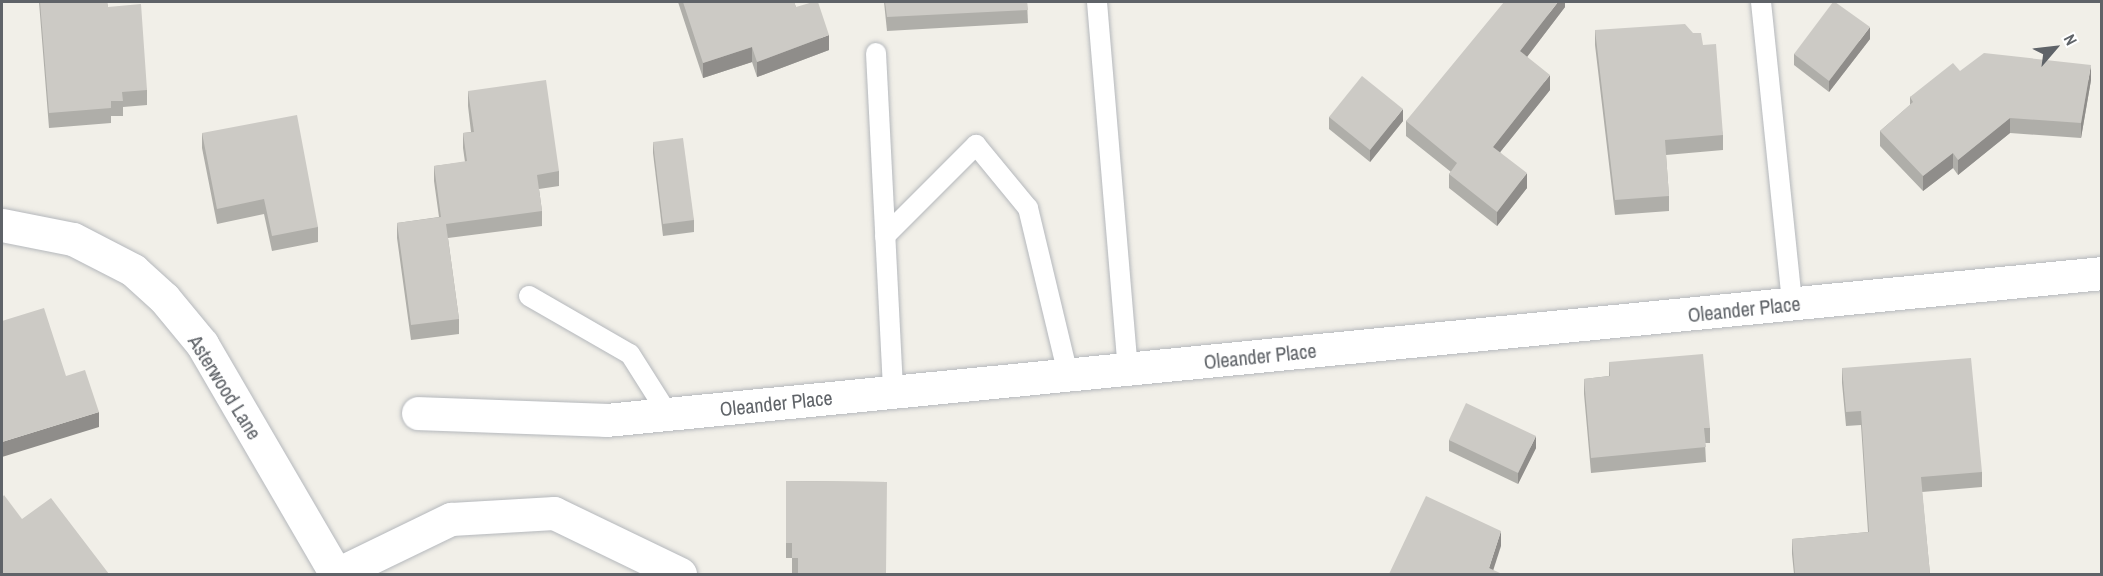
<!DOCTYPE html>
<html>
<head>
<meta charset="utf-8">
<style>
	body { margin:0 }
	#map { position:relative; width:2103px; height:576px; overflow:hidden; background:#f1efe8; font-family:"Archivo Narrow",sans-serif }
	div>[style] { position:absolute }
	.roads { filter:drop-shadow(0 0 2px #b5b8bc) drop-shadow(0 0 2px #b5b8bc) }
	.service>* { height:20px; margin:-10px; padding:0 10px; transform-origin:10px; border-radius:10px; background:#fff }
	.minor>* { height:33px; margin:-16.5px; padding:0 16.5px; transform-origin:16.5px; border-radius:16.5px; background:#fff }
	.wall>* { inset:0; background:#afaea9 }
	.shaded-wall>* { inset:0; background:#8f8d8a }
	.building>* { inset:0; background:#cccac5 }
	span { translate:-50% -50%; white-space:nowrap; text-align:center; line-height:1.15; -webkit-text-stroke:5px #fff; paint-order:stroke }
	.street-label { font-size:20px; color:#5f6368 }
	.frame { position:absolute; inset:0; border:3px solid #5f6368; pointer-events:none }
	.north { position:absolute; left:2025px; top:18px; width:60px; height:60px; -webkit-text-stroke:4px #fff; paint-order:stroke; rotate:62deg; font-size:16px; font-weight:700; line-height:24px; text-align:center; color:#5f6368 }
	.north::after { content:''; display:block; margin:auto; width:21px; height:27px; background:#5f6368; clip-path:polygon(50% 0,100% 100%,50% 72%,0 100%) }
</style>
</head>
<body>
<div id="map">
	<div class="roads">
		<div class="service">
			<div style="left:1097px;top:2px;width:368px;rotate:85.2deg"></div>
			<div style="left:1761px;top:2px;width:304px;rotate:84.1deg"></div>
			<div style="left:876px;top:53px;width:339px;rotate:87.1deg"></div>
			<div style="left:885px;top:236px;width:129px;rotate:-45deg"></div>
			<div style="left:976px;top:145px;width:82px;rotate:50.5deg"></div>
			<div style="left:1028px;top:208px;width:171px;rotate:76.5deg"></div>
			<div style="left:529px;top:296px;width:116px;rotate:29.9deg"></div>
			<div style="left:630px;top:354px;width:71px;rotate:57.7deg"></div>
		</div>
		<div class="minor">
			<div style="left:2px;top:225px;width:72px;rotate:11.2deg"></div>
			<div style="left:73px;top:239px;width:68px;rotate:27.3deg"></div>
			<div style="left:133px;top:270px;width:42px;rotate:42.1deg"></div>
			<div style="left:164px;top:298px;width:60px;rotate:50.4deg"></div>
			<div style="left:202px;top:344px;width:266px;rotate:59.8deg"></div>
			<div style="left:418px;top:413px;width:188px;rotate:2.1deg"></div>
			<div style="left:606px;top:420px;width:1503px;rotate:-5.61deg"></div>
			<div style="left:337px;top:574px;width:127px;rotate:-25.8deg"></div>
			<div style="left:451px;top:519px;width:103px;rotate:-3.3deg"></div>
			<div style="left:554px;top:513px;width:140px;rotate:25.8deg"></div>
		</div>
	</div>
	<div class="wall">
		<div style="clip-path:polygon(39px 2px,107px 2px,108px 7px,147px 90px,147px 105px,123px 107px,123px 116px,111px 116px,111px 123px,49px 128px)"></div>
		<div style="clip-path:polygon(678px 2px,794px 2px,796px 7px,829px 50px,757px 77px,752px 62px,703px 78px)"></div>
		<div style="clip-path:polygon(884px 2px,1027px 2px,1028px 23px,887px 31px)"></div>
		<div style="clip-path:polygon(1565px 2px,1565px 7px,1527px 57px,1550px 90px,1500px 152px,1527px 188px,1497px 226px,1449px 188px,1449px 174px,1451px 172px,1406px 136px,1406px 121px)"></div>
		<div style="clip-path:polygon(1595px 30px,1703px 45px,1723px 135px,1723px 150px,1666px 155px,1669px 196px,1669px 211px,1615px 215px,1595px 45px)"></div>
		<div style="clip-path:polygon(1870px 39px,1829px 92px,1794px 65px,1794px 54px)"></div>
		<div style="clip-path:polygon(1960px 71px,2091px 80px,2081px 138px,2010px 133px,1958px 175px,1953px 168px,1923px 191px,1880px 146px,1880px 131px,1910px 105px,1910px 97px)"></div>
		<div style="clip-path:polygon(468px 91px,559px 171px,559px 186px,539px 189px,542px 211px,542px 226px,448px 238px,459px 319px,459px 334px,411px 340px,397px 238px,397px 223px,439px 217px,434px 181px,434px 166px,465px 162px,463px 148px,463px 133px,471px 132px,468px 106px)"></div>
		<div style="clip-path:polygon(1329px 117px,1403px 121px,1370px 162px,1329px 129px)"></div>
		<div style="clip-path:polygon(202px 133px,318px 227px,318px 242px,272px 251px,264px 214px,217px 224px,202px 148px)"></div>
		<div style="clip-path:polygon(653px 142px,694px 220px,694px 232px,663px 236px,653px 153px)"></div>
		<div style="clip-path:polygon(1609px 362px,1710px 428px,1710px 443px,1705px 443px,1706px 462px,1591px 473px,1584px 394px,1584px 379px,1609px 376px)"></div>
		<div style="clip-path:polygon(1842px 368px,1982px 472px,1982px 487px,1922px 492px,1930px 574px,1794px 574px,1792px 554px,1792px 539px,1868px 532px,1861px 425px,1846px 426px,1842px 383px)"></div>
		<div style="clip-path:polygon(1449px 440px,1536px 448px,1518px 484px,1449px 451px)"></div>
		<div style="clip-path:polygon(786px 481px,887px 482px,798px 573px,792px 573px,792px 558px,786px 558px)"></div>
	</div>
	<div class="shaded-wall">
		<div style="clip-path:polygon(1558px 2px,1565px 2px,1565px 7px,1520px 66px,1520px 51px)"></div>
		<div style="clip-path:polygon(1870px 27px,1870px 39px,1829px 92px,1829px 81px)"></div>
		<div style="clip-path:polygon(829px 35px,829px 50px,757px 77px,757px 62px)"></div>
		<div style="clip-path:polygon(752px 47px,752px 62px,703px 78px,703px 63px)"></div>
		<div style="clip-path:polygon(2091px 65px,2091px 80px,2081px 138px,2081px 123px)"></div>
		<div style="clip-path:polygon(1550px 75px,1550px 90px,1493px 161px,1493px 147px)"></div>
		<div style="clip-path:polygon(1403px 109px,1403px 121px,1370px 162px,1370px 150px)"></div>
		<div style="clip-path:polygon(2010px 118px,2010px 133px,1958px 175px,1958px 160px)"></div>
		<div style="clip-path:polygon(1953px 153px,1953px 168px,1923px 191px,1923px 176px)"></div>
		<div style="clip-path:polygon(1527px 173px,1527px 188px,1497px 226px,1497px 212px)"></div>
		<div style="clip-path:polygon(99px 412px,99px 427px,2px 457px,2px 442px)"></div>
		<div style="clip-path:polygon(1536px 436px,1536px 448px,1518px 484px,1518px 473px)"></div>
		<div style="clip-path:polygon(1501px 531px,1501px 546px,1492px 574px,1489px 568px)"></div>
	</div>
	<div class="building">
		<div style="clip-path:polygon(40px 2px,107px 2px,108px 7px,141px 4px,147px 90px,122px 92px,123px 101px,111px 101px,111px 108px,49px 113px)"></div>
		<div style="clip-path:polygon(683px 2px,794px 2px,796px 7px,813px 2px,818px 2px,829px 35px,757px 62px,752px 47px,703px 63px)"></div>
		<div style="clip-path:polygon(885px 2px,1027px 2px,1028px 10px,887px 17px)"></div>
		<div style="clip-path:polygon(1504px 2px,1558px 2px,1520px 51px,1550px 75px,1493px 147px,1527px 173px,1497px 212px,1449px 174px,1457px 163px,1406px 121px)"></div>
		<div style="clip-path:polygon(1833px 2px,1835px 2px,1870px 27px,1829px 81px,1794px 54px)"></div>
		<div style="clip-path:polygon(1685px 24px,1693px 33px,1701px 33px,1703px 45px,1716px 44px,1723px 135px,1665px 140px,1669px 196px,1615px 200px,1595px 30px)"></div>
		<div style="clip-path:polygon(1984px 53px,2091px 65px,2081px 123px,2010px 118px,1958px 160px,1953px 153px,1923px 176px,1880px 131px,1913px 102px,1910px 97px,1953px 63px,1960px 71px)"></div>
		<div style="clip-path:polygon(1362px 76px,1403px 109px,1370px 150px,1329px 117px)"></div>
		<div style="clip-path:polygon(546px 80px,559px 171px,537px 175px,542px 211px,446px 224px,459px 319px,411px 325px,397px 223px,441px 217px,434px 166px,467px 161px,463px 133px,474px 132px,468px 91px)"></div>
		<div style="clip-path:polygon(297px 115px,318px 227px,272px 236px,264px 199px,217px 209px,202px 133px)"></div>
		<div style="clip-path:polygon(683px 138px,694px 220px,663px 224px,653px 142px)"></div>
		<div style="clip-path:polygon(44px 308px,66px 376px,85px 370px,99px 412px,2px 442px,2px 321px)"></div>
		<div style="clip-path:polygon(1703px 354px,1710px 428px,1704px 428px,1706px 447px,1591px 458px,1584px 379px,1610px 376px,1609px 362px)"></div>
		<div style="clip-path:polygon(1971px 358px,1982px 472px,1921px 477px,1930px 574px,1795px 574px,1792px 539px,1869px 532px,1861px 411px,1846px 412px,1842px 368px)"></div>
		<div style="clip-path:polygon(1466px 403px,1536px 436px,1518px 473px,1449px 440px)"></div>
		<div style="clip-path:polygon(786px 481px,887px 482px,886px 574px,798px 574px,798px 558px,792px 558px,792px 543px,786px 543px)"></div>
		<div style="clip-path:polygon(4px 495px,22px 519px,51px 498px,109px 574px,2px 574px,2px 498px)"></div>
		<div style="clip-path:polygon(1426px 496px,1501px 531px,1489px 568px,1500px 573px,1499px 574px,1389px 574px)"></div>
	</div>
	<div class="street-label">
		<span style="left:1744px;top:309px;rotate:-6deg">Oleander Place</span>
		<span style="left:1260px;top:356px;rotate:-6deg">Oleander Place</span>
		<span style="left:225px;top:387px;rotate:58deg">Asterwood Lane</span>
		<span style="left:776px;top:403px;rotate:-6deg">Oleander Place</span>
	</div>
	<div class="frame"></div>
	<div class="north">N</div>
</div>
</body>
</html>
